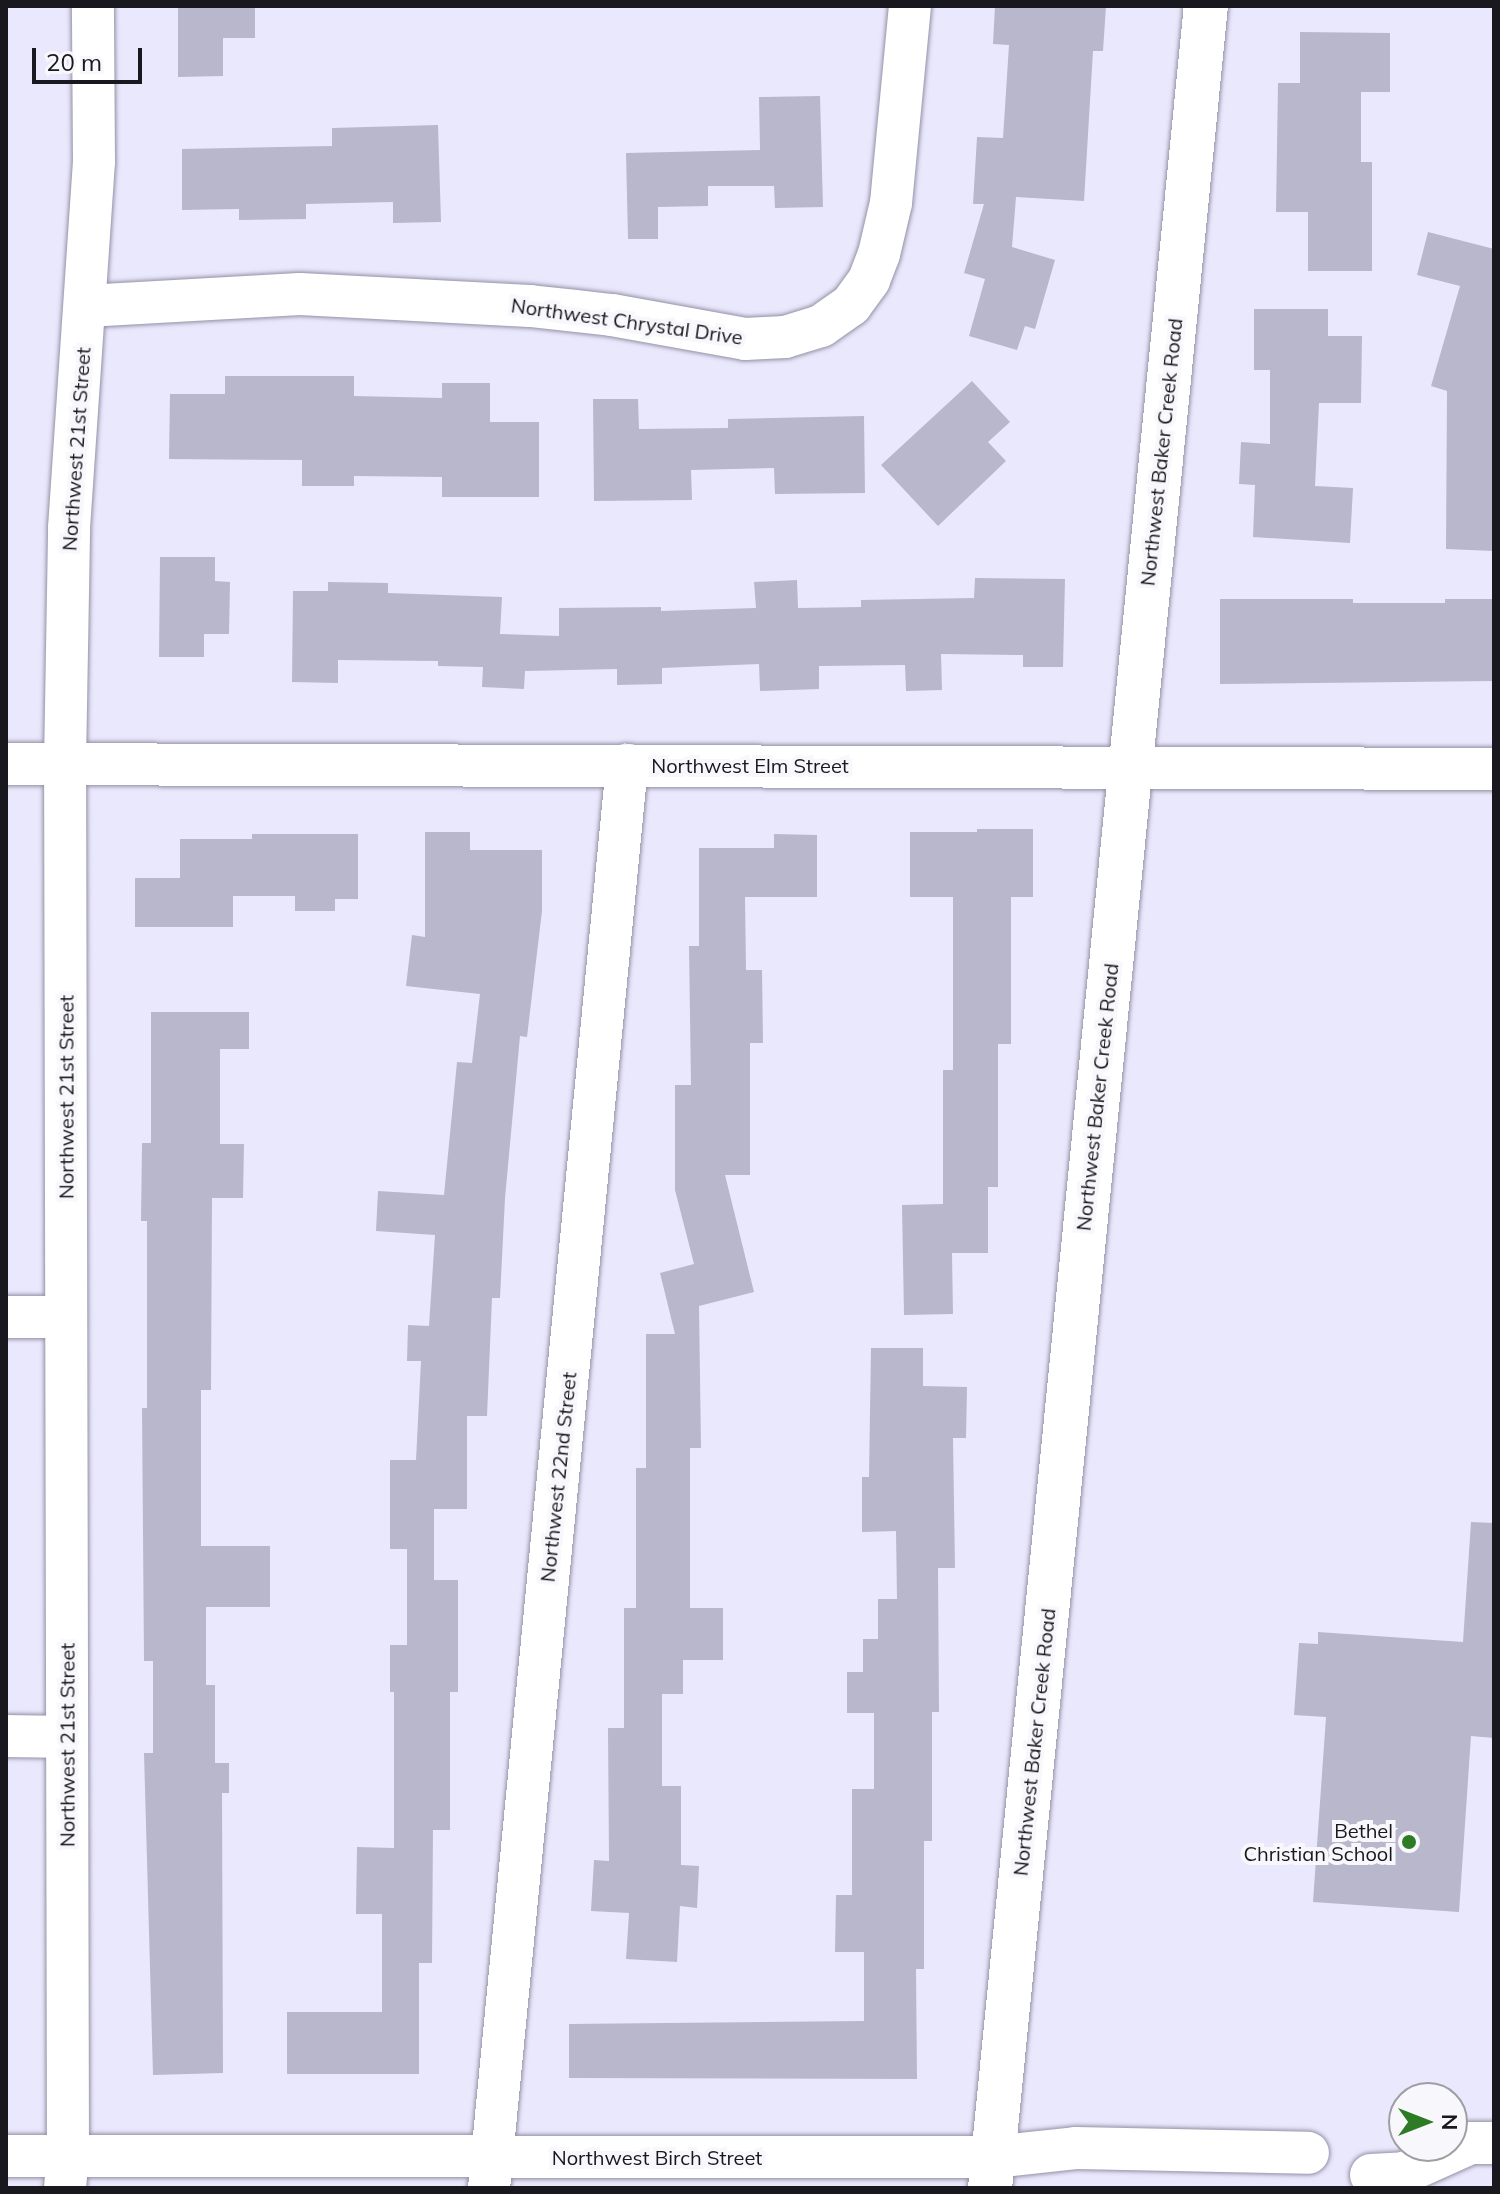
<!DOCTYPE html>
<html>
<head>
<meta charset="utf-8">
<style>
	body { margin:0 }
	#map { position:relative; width:1500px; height:2194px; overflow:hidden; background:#eae8fd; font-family:Mulish,sans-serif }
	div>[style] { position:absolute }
	.building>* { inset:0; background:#b9b7cb }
	.roads { filter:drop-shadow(0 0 2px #9491a5) drop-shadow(0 0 2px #9491a5) }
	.minor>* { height:42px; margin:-21px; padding:0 21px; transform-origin:21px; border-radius:21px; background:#fff }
	.major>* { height:44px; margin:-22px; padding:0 22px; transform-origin:22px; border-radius:22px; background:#fff }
	.dots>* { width:22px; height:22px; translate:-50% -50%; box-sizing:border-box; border:4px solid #f8f7fc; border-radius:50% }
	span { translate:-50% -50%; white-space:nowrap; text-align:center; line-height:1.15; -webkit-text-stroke:8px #f8f7fc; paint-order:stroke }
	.street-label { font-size:20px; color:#19181f }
	.poi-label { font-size:20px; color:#19181f }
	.right { translate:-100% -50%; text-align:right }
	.frame { position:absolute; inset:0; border:8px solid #19181f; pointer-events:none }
	.north { position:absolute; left:1388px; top:2082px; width:80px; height:80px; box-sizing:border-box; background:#f8f7fc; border:2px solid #9f9ea4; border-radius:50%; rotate:90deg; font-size:22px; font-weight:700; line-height:32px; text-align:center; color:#19181f }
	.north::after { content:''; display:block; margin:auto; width:28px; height:36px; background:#2d7b24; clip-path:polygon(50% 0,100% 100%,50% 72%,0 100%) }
	.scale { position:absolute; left:32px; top:48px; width:110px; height:36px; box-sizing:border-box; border:4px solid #19181f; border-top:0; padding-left:10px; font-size:24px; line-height:28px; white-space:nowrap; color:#19181f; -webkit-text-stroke:6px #f8f7fc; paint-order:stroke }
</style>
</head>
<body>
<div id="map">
	<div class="building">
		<div style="clip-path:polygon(178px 6px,255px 6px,255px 38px,223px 38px,223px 76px,178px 77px)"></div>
		<div style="clip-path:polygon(995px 6px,1106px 6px,1103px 51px,1093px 51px,1084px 201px,1016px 197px,1012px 247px,1055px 260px,1035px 329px,1025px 326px,1017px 350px,969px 336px,985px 279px,964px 273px,984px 204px,973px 204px,977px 137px,1003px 138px,1009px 45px,993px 44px)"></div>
		<div style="clip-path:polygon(1300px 32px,1390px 33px,1390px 92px,1361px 92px,1361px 162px,1372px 162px,1372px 271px,1308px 271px,1308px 212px,1276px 212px,1278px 83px,1300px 83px)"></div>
		<div style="clip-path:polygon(820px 96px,823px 207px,775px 208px,774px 186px,708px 186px,708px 206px,658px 207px,658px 239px,628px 239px,626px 153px,760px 150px,759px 97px)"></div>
		<div style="clip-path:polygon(438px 125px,441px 222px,393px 223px,393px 202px,306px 204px,306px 219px,239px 220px,239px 209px,182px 210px,182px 149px,332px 146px,332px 128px)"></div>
		<div style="clip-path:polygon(1428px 232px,1494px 249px,1494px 551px,1446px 549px,1447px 391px,1431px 386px,1460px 286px,1417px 275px)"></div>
		<div style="clip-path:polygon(1254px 309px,1328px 309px,1328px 336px,1362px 336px,1361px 403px,1319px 403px,1315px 486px,1353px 488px,1350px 543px,1253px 537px,1255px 485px,1239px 484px,1241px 442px,1270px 444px,1270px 370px,1254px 370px)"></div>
		<div style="clip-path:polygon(225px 376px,354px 376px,354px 396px,442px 398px,442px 383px,490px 383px,490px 422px,539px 422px,539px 497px,442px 497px,442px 477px,354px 476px,354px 486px,302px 486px,302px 460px,169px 459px,170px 394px,225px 394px)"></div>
		<div style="clip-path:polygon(972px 381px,1010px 422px,988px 442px,1006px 461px,938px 526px,881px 465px)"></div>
		<div style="clip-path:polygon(593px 399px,638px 399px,639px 429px,728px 428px,728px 419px,864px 416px,865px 493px,775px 494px,774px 468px,691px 470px,692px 500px,594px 501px)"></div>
		<div style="clip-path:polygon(160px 557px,215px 557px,215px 581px,230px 582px,229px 634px,204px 634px,204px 657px,159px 657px)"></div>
		<div style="clip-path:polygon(975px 578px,1065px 579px,1063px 667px,1023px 667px,1023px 655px,941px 654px,942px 690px,906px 691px,905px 665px,819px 666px,819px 689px,760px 691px,759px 664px,662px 668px,662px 684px,617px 685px,617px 669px,525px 671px,524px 689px,482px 687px,483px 667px,438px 666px,438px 661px,338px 660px,338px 683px,292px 682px,293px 591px,328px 591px,328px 582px,388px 583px,388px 593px,502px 597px,500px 634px,559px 636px,559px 608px,661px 607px,661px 611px,756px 608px,754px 582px,797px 580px,798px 608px,861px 607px,861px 600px,974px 598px)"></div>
		<div style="clip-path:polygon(1220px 599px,1353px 599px,1353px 603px,1445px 603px,1445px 599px,1494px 599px,1494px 681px,1220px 684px)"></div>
		<div style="clip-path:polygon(977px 829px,1033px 829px,1033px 897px,1011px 897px,1011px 1044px,998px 1044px,998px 1187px,988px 1187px,988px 1253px,952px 1253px,953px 1314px,904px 1315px,902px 1205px,943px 1204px,943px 1070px,953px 1070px,953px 897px,910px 897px,910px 832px,977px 832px)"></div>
		<div style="clip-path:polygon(425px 832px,470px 832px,470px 850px,542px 850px,542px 911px,527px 1037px,520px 1036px,505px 1198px,500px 1298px,492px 1298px,487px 1416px,467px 1416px,467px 1509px,434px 1509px,434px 1580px,458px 1580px,458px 1692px,450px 1692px,450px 1830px,433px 1830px,432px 1963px,419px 1963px,419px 2074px,287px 2074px,287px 2012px,382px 2012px,382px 1914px,356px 1914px,357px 1847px,394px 1848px,394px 1692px,390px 1692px,390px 1645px,407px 1645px,407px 1549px,390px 1549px,390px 1460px,416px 1460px,421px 1361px,407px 1361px,408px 1325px,429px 1326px,435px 1235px,376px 1231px,378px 1191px,444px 1195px,457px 1062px,472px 1063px,480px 994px,406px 986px,412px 935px,425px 937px)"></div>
		<div style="clip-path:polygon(252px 834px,358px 834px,358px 899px,335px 899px,335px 911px,295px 911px,295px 896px,233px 896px,233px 927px,135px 927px,135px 878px,180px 878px,180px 839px,252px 839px)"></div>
		<div style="clip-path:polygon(774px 834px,817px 835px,817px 897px,745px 897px,746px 970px,762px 970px,763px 1043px,750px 1043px,750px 1175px,725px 1175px,754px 1292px,699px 1306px,701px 1448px,690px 1448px,690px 1608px,723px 1608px,723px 1660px,683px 1660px,683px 1694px,662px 1694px,662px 1786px,681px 1786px,681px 1865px,699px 1866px,697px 1908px,680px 1906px,677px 1962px,626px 1959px,629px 1913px,591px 1911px,594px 1860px,609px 1861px,608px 1728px,624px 1728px,624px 1608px,636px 1608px,636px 1468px,646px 1468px,646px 1334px,675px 1334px,660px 1273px,694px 1264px,675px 1190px,675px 1085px,691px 1085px,689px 946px,699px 946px,699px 848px,774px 848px)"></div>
		<div style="clip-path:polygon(151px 1012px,249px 1012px,249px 1049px,220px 1049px,220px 1144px,244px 1144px,243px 1198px,212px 1198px,211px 1390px,201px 1390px,201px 1546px,270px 1546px,270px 1607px,206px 1607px,206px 1685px,215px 1685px,215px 1763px,229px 1763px,229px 1793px,222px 1793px,223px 2073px,153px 2075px,144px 1753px,153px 1753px,153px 1661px,144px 1661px,142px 1408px,147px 1408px,147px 1221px,141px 1221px,142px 1143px,151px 1143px)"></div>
		<div style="clip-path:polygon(871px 1348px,923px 1348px,923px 1386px,967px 1387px,966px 1438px,953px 1438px,955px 1568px,938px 1568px,939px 1712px,932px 1712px,932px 1841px,924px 1841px,924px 1969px,916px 1969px,917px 2079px,569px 2078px,569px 2024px,864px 2021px,864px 1952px,835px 1952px,836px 1895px,852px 1895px,852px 1789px,874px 1789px,874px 1713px,847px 1713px,847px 1672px,863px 1672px,863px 1639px,878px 1639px,878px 1599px,897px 1599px,896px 1531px,862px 1532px,862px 1477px,869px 1477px)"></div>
		<div style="clip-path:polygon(1471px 1522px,1494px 1523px,1494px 1738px,1471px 1736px,1459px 1912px,1313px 1902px,1326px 1717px,1294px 1715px,1299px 1643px,1318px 1644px,1318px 1632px,1463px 1642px)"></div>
	</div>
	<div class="roads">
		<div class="minor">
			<div style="left:86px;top:306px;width:214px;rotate:-3.2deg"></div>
			<div style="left:300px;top:294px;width:230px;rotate:3deg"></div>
			<div style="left:530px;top:306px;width:82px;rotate:6.3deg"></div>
			<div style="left:612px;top:315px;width:135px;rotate:10.2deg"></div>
			<div style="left:745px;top:339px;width:40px;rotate:-2.9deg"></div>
			<div style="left:785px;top:337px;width:38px;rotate:-17deg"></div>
			<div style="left:821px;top:326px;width:37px;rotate:-35deg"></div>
			<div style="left:851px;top:305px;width:31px;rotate:-54deg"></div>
			<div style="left:869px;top:280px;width:28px;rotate:-69deg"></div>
			<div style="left:879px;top:254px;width:52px;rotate:-76.8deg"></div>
			<div style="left:891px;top:203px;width:198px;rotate:-84.5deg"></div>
			<div style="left:6px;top:764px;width:1488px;rotate:0.19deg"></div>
			<div style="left:6px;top:1317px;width:60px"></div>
			<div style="left:6px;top:1736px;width:61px;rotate:0.9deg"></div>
			<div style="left:6px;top:2156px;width:987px;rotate:0.06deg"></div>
			<div style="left:993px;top:2157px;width:83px;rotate:-6.2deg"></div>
			<div style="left:1076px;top:2148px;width:232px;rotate:1.2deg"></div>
			<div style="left:1371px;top:2175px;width:33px;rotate:-3deg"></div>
			<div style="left:1404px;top:2173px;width:72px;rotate:-24.4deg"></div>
			<div style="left:1470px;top:2143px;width:24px"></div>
			<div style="left:65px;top:2188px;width:32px;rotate:-85deg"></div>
			<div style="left:68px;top:2156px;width:1392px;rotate:-90.12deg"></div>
			<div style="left:65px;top:764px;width:236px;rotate:-89deg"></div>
			<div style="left:69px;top:528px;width:367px;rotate:-86.1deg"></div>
			<div style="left:94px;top:162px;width:156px;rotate:-90.4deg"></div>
			<div style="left:489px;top:2188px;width:1430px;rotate:-84.46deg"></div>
		</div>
		<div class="major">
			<div style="left:990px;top:2188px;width:2193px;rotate:-84.35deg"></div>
		</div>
	</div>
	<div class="dots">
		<div style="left:1409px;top:1842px;background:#2d7b24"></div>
	</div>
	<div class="street-label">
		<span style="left:627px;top:321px;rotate:8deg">Northwest Chrystal Drive</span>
		<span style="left:76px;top:449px;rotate:-86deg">Northwest 21st Street</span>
		<span style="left:1161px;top:452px;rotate:-84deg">Northwest Baker Creek Road</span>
		<span style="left:750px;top:765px">Northwest Elm Street</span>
		<span style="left:66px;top:1097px;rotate:-90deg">Northwest 21st Street</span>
		<span style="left:1097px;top:1097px;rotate:-84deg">Northwest Baker Creek Road</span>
		<span style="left:558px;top:1477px;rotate:-84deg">Northwest 22nd Street</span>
		<span style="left:1034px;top:1742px;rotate:-84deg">Northwest Baker Creek Road</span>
		<span style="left:67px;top:1745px;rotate:-90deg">Northwest 21st Street</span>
		<span style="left:657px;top:2157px">Northwest Birch Street</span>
	</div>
	<div class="poi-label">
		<span class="right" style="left:1393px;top:1842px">Bethel<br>Christian School</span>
	</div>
	<div class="frame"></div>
	<div class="north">N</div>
	<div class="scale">20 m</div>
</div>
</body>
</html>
